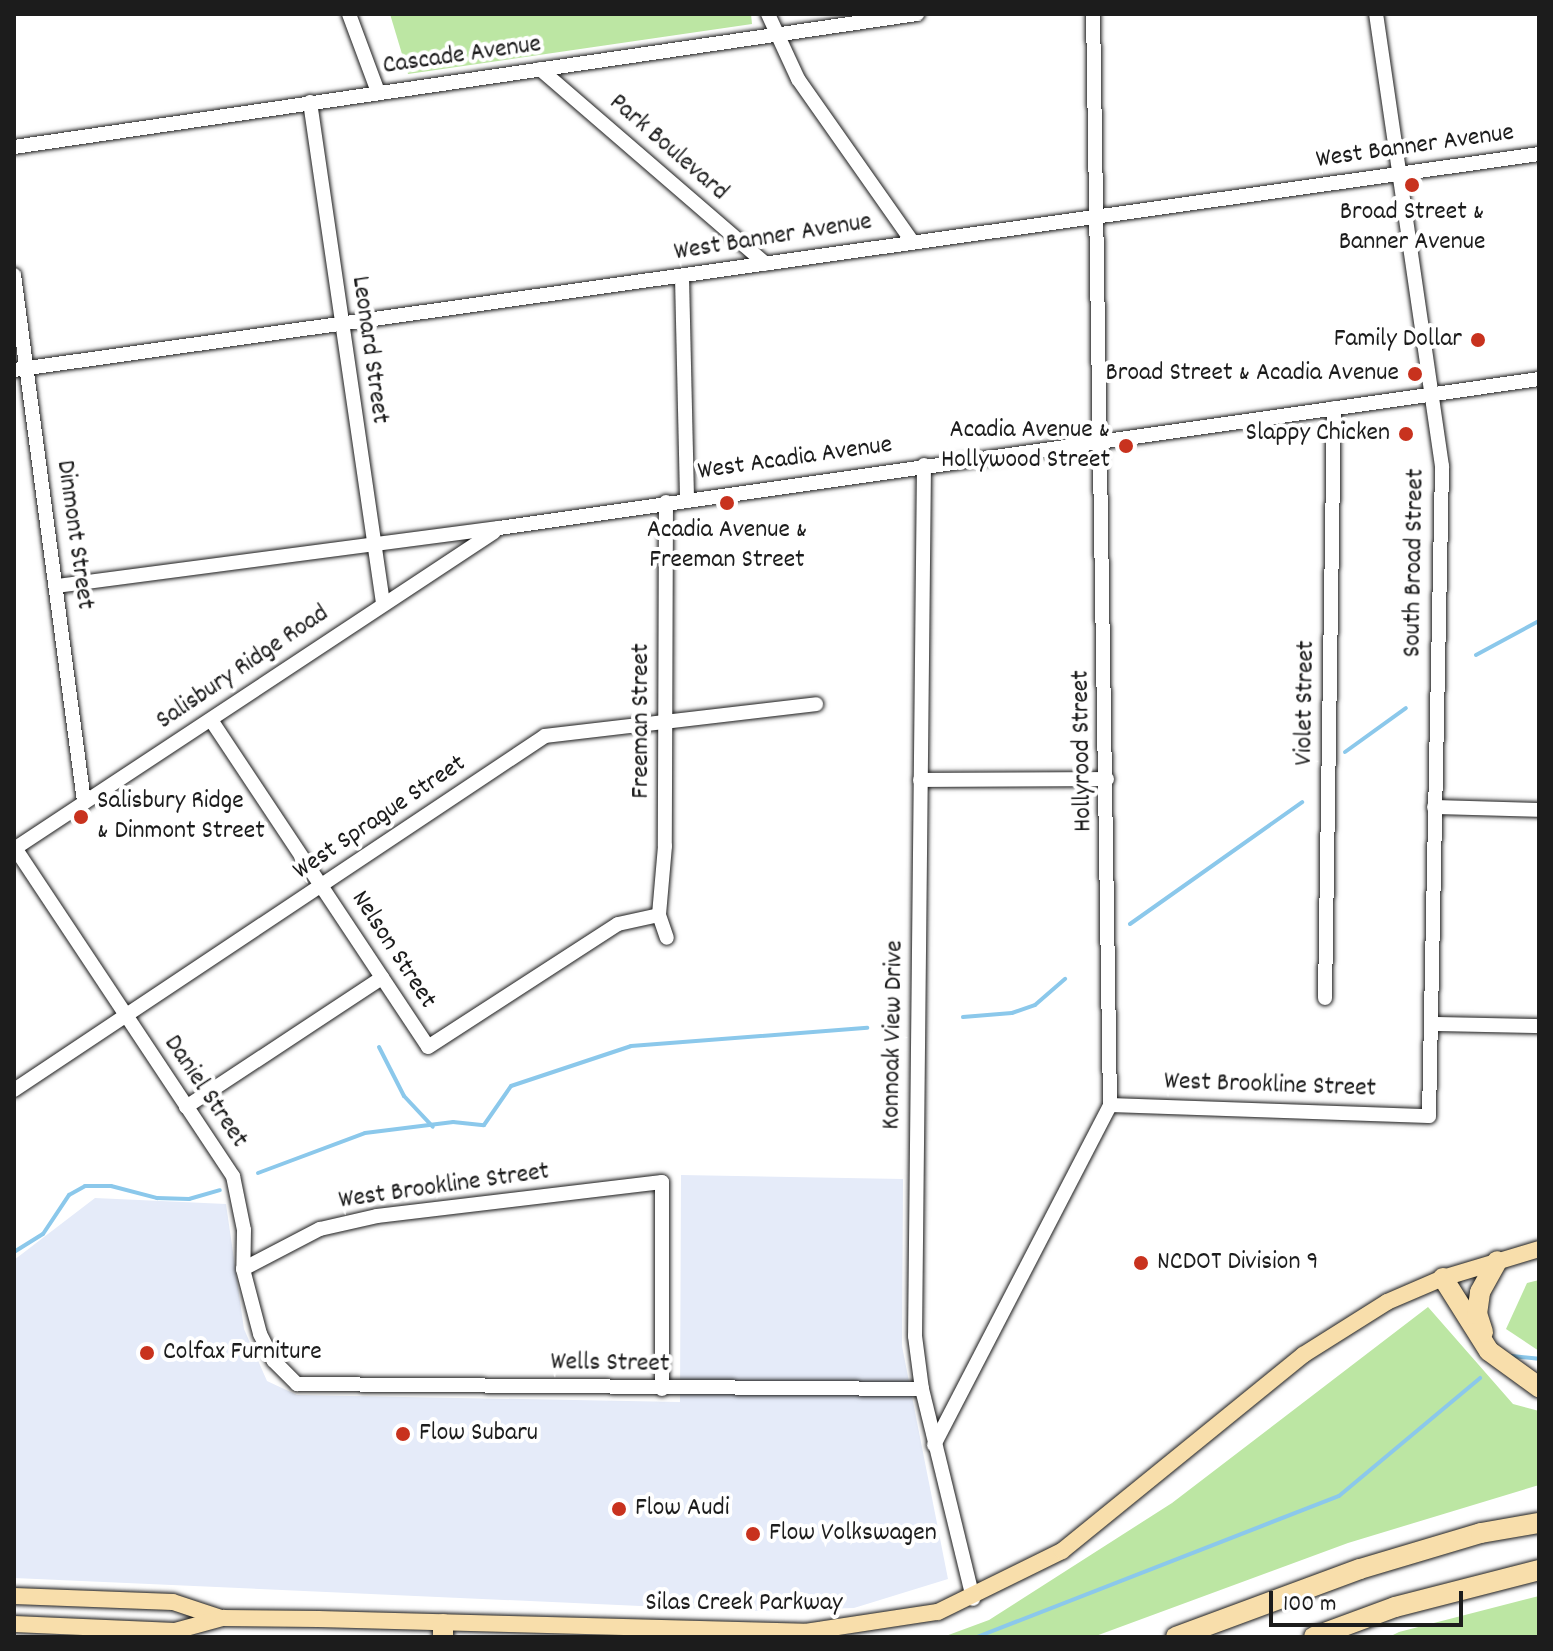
<!DOCTYPE html>
<html>
<head>
<meta charset="utf-8">
<style>
	body { margin:0 }
	#map { position:relative; width:1553px; height:1651px; overflow:hidden; background:#fff; font-family:Dekko,sans-serif }
	div>[style] { position:absolute }
	.built>* { inset:0; background:#e5ebf9 }
	.green>* { inset:0; background:#bce6a3 }
	.stream>* { height:4px; margin:-2px; padding:0 2px; transform-origin:2px; border-radius:2px; background:#8bc8eb }
	.roads { filter:drop-shadow(0 0 2px #1c1c1c) drop-shadow(0 0 2px #1c1c1c) }
	.minor>* { height:14px; margin:-7px; padding:0 7px; transform-origin:7px; border-radius:7px; background:#fff }
	.major>* { height:16px; margin:-8px; padding:0 8px; transform-origin:8px; border-radius:8px; background:#f8deab }
	.highway>* { height:20px; margin:-10px; padding:0 10px; transform-origin:10px; border-radius:10px; background:#f8deab }
	.dots>* { width:22px; height:22px; translate:-50% -50%; box-sizing:border-box; border:4px solid #fff; border-radius:50% }
	span { translate:-50% -50%; white-space:nowrap; text-align:center; line-height:1.15; -webkit-text-stroke:8px #fff; paint-order:stroke }
	.street-label { font-size:26px; color:#1c1c1c }
	.poi-label { font-size:26px; color:#1c1c1c }
	.right { translate:-100% -50%; text-align:right }
	.left { translate:0 -50%; text-align:left }
	.frame { position:absolute; inset:0; border:16px solid #1c1c1c; pointer-events:none }
	.scale { position:absolute; left:1269px; top:1591px; width:194px; height:36px; box-sizing:border-box; border:4px solid #1c1c1c; border-top:0; padding-left:10px; font-size:24px; line-height:28px; white-space:nowrap; color:#1c1c1c; -webkit-text-stroke:6px #fff; paint-order:stroke }
</style>
</head>
<body>
<div id="map">
	<div class="built">
		<div style="clip-path:polygon(681px 1175px,903px 1179px,902px 1346px,948px 1579px,854px 1608px,751px 1611px,14px 1578px,14px 1260px,95px 1198px,226px 1204px,244px 1329px,267px 1381px,297px 1395px,680px 1402px)"></div>
	</div>
	<div class="green">
		<div style="clip-path:polygon(390px 14px,751px 14px,752px 24px,408px 74px)"></div>
		<div style="clip-path:polygon(1539px 1280px,1539px 1351px,1506px 1329px,1527px 1283px)"></div>
		<div style="clip-path:polygon(1428px 1307px,1513px 1404px,1539px 1411px,1539px 1485px,1348px 1543px,1093px 1637px,943px 1637px,989px 1620px,1172px 1503px)"></div>
		<div style="clip-path:polygon(1539px 1596px,1539px 1637px,1389px 1637px,1399px 1632px)"></div>
	</div>
	<div class="stream">
		<div style="left:1476px;top:655px;width:72px;rotate:-28.4deg"></div>
		<div style="left:1345px;top:752px;width:75px;rotate:-35.8deg"></div>
		<div style="left:1130px;top:924px;width:211px;rotate:-35.3deg"></div>
		<div style="left:963px;top:1017px;width:49px;rotate:-4.7deg"></div>
		<div style="left:1012px;top:1013px;width:24px;rotate:-19deg"></div>
		<div style="left:1035px;top:1005px;width:40px;rotate:-41deg"></div>
		<div style="left:379px;top:1047px;width:55px;rotate:63deg"></div>
		<div style="left:404px;top:1096px;width:42px;rotate:46.9deg"></div>
		<div style="left:258px;top:1173px;width:114px;rotate:-20.5deg"></div>
		<div style="left:365px;top:1133px;width:89px;rotate:-7.1deg"></div>
		<div style="left:453px;top:1122px;width:31px;rotate:6deg"></div>
		<div style="left:484px;top:1125px;width:47px;rotate:-55.3deg"></div>
		<div style="left:511px;top:1086px;width:126px;rotate:-18.4deg"></div>
		<div style="left:631px;top:1046px;width:237px;rotate:-4.4deg"></div>
		<div style="left:14px;top:1252px;width:34px;rotate:-32deg"></div>
		<div style="left:43px;top:1234px;width:47px;rotate:-56.3deg"></div>
		<div style="left:69px;top:1195px;width:18px;rotate:-29deg"></div>
		<div style="left:85px;top:1186px;width:26px"></div>
		<div style="left:111px;top:1186px;width:48px;rotate:14.6deg"></div>
		<div style="left:157px;top:1198px;width:32px;rotate:2deg"></div>
		<div style="left:189px;top:1199px;width:32px;rotate:-16deg"></div>
		<div style="left:1512px;top:1356px;width:27px;rotate:6deg"></div>
		<div style="left:977px;top:1637px;width:388px;rotate:-21.3deg"></div>
		<div style="left:1339px;top:1496px;width:184px;rotate:-39.9deg"></div>
	</div>
	<div class="roads">
		<div class="minor">
			<div style="left:349px;top:14px;width:83px;rotate:69.6deg"></div>
			<div style="left:768px;top:14px;width:72px;rotate:65.2deg"></div>
			<div style="left:798px;top:79px;width:198px;rotate:54.9deg"></div>
			<div style="left:540px;top:69px;width:298px;rotate:40.8deg"></div>
			<div style="left:310px;top:102px;width:506px;rotate:81.71deg"></div>
			<div style="left:14px;top:147px;width:913px;rotate:-8.38deg"></div>
			<div style="left:14px;top:275px;width:532px;rotate:82.43deg"></div>
			<div style="left:682px;top:277px;width:222px;rotate:88.7deg"></div>
			<div style="left:14px;top:370px;width:1540px;rotate:-8.06deg"></div>
			<div style="left:924px;top:465px;width:871px;rotate:90.59deg"></div>
			<div style="left:915px;top:1336px;width:53px;rotate:82.5deg"></div>
			<div style="left:922px;top:1389px;width:216px;rotate:76.3deg"></div>
			<div style="left:666px;top:502px;width:344px;rotate:90.2deg"></div>
			<div style="left:665px;top:846px;width:69px;rotate:95deg"></div>
			<div style="left:659px;top:915px;width:24px;rotate:71deg"></div>
			<div style="left:57px;top:586px;width:446px;rotate:-7.5deg"></div>
			<div style="left:499px;top:528px;width:1051px;rotate:-8.15deg"></div>
			<div style="left:211px;top:720px;width:392px;rotate:56.4deg"></div>
			<div style="left:428px;top:1047px;width:226px;rotate:-32.9deg"></div>
			<div style="left:618px;top:924px;width:42px;rotate:-12.4deg"></div>
			<div style="left:920px;top:780px;width:187px;rotate:-0.3deg"></div>
			<div style="left:1434px;top:807px;width:105px;rotate:1.6deg"></div>
			<div style="left:15px;top:848px;width:394px;rotate:56.4deg"></div>
			<div style="left:233px;top:1176px;width:55px;rotate:78.5deg"></div>
			<div style="left:244px;top:1230px;width:39px;rotate:91deg"></div>
			<div style="left:243px;top:1269px;width:67px;rotate:75.3deg"></div>
			<div style="left:260px;top:1334px;width:30px;rotate:63deg"></div>
			<div style="left:274px;top:1361px;width:33px;rotate:45deg"></div>
			<div style="left:297px;top:1384px;width:625px;rotate:0.46deg"></div>
			<div style="left:14px;top:849px;width:575px;rotate:-33.44deg"></div>
			<div style="left:1325px;top:998px;width:590px;rotate:-89.13deg"></div>
			<div style="left:1432px;top:1024px;width:107px;rotate:1.1deg"></div>
			<div style="left:14px;top:1090px;width:638px;rotate:-33.69deg"></div>
			<div style="left:545px;top:736px;width:273px;rotate:-6.7deg"></div>
			<div style="left:1110px;top:1105px;width:319px;rotate:2deg"></div>
			<div style="left:1429px;top:1116px;width:650px;rotate:-88.85deg"></div>
			<div style="left:1442px;top:466px;width:457px;rotate:-98.3deg"></div>
			<div style="left:186px;top:1107px;width:235px;rotate:-33.4deg"></div>
			<div style="left:243px;top:1269px;width:87px;rotate:-27.5deg"></div>
			<div style="left:320px;top:1229px;width:58px;rotate:-12.8deg"></div>
			<div style="left:377px;top:1216px;width:287px;rotate:-6.8deg"></div>
			<div style="left:662px;top:1182px;width:207px;rotate:90deg"></div>
			<div style="left:934px;top:1445px;width:383px;rotate:-62.6deg"></div>
			<div style="left:1110px;top:1105px;width:1091px;rotate:-90.89deg"></div>
		</div>
		<div class="major">
			<div style="left:14px;top:1596px;width:159px;rotate:2.2deg"></div>
			<div style="left:173px;top:1602px;width:51px;rotate:18.4deg"></div>
			<div style="left:14px;top:1624px;width:161px;rotate:2.5deg"></div>
			<div style="left:175px;top:1631px;width:50px;rotate:-15.2deg"></div>
			<div style="left:223px;top:1618px;width:95px;rotate:0.6deg"></div>
			<div style="left:318px;top:1619px;width:487px;rotate:1.5deg"></div>
			<div style="left:805px;top:1632px;width:134px;rotate:-8.6deg"></div>
			<div style="left:938px;top:1612px;width:138px;rotate:-26.2deg"></div>
			<div style="left:1062px;top:1551px;width:311px;rotate:-39.1deg"></div>
			<div style="left:1303px;top:1355px;width:99px;rotate:-32.2deg"></div>
			<div style="left:1387px;top:1302px;width:61px;rotate:-23.2deg"></div>
			<div style="left:1443px;top:1278px;width:100px;rotate:-16.8deg"></div>
		</div>
		<div class="highway">
			<div style="left:1443px;top:1278px;width:86px;rotate:57.8deg"></div>
			<div style="left:1489px;top:1351px;width:62px;rotate:35.8deg"></div>
			<div style="left:1483px;top:1332px;width:19px;rotate:-108deg"></div>
			<div style="left:1477px;top:1314px;width:22px;rotate:-82deg"></div>
			<div style="left:1480px;top:1292px;width:35px;rotate:-61deg"></div>
			<div style="left:443px;top:1637px;width:13px;rotate:-90deg"></div>
			<div style="left:1176px;top:1637px;width:196px;rotate:-20.3deg"></div>
			<div style="left:1360px;top:1569px;width:126px;rotate:-16.6deg"></div>
			<div style="left:1481px;top:1533px;width:59px;rotate:-9.8deg"></div>
			<div style="left:1314px;top:1637px;width:86px;rotate:-20.3deg"></div>
			<div style="left:1395px;top:1607px;width:149px;rotate:-14.4deg"></div>
		</div>
	</div>
	<div class="dots">
		<div style="left:1412px;top:185px;background:#c8321e"></div>
		<div style="left:1478px;top:340px;background:#c8321e"></div>
		<div style="left:1415px;top:374px;background:#c8321e"></div>
		<div style="left:1406px;top:434px;background:#c8321e"></div>
		<div style="left:1126px;top:446px;background:#c8321e"></div>
		<div style="left:727px;top:503px;background:#c8321e"></div>
		<div style="left:81px;top:817px;background:#c8321e"></div>
		<div style="left:1141px;top:1263px;background:#c8321e"></div>
		<div style="left:147px;top:1353px;background:#c8321e"></div>
		<div style="left:403px;top:1434px;background:#c8321e"></div>
		<div style="left:619px;top:1509px;background:#c8321e"></div>
		<div style="left:753px;top:1534px;background:#c8321e"></div>
	</div>
	<div class="street-label">
		<span style="left:462px;top:56px;rotate:-8deg">Cascade Avenue</span>
		<span style="left:1415px;top:147px;rotate:-8deg">West Banner Avenue</span>
		<span style="left:668px;top:148px;rotate:41deg">Park Boulevard</span>
		<span style="left:773px;top:238px;rotate:-9deg">West Banner Avenue</span>
		<span style="left:369px;top:350px;rotate:82deg">Leonard Street</span>
		<span style="left:795px;top:459px;rotate:-8deg">West Acadia Avenue</span>
		<span style="left:74px;top:535px;rotate:82deg">Dinmont Street</span>
		<span style="left:1415px;top:563px;rotate:-89deg">South Broad Street</span>
		<span style="left:243px;top:668px;rotate:-34deg">Salisbury Ridge Road</span>
		<span style="left:1306px;top:703px;rotate:-89deg">Violet Street</span>
		<span style="left:642px;top:721px;rotate:-90deg">Freeman Street</span>
		<span style="left:1083px;top:751px;rotate:-91deg">Hollyrood Street</span>
		<span style="left:380px;top:818px;rotate:-34deg">West Sprague Street</span>
		<span style="left:393px;top:950px;rotate:57deg">Nelson Street</span>
		<span style="left:894px;top:1035px;rotate:-89deg">Konnoak View Drive</span>
		<span style="left:1270px;top:1086px;rotate:2deg">West Brookline Street</span>
		<span style="left:205px;top:1092px;rotate:56deg">Daniel Street</span>
		<span style="left:444px;top:1187px;rotate:-8deg">West Brookline Street</span>
		<span style="left:610px;top:1364px;rotate:1deg">Wells Street</span>
		<span style="left:744px;top:1604px">Silas Creek Parkway</span>
	</div>
	<div class="poi-label">
		<span style="left:1412px;top:228px">Broad Street &amp;<br>Banner Avenue</span>
		<span class="right" style="left:1462px;top:340px">Family Dollar</span>
		<span class="right" style="left:1399px;top:374px">Broad Street &amp; Acadia Avenue</span>
		<span class="right" style="left:1110px;top:446px">Acadia Avenue &amp;<br>Hollywood Street</span>
		<span class="right" style="left:1390px;top:434px">Slappy Chicken</span>
		<span style="left:727px;top:546px">Acadia Avenue &amp;<br>Freeman Street</span>
		<span class="left" style="left:97px;top:817px">Salisbury Ridge<br>&amp; Dinmont Street</span>
		<span class="left" style="left:1157px;top:1263px">NCDOT Division 9</span>
		<span class="left" style="left:163px;top:1353px">Colfax Furniture</span>
		<span class="left" style="left:419px;top:1434px">Flow Subaru</span>
		<span class="left" style="left:635px;top:1509px">Flow Audi</span>
		<span class="left" style="left:769px;top:1534px">Flow Volkswagen</span>
	</div>
	<div class="frame"></div>
	<div class="scale">100 m</div>
</div>
</body>
</html>
